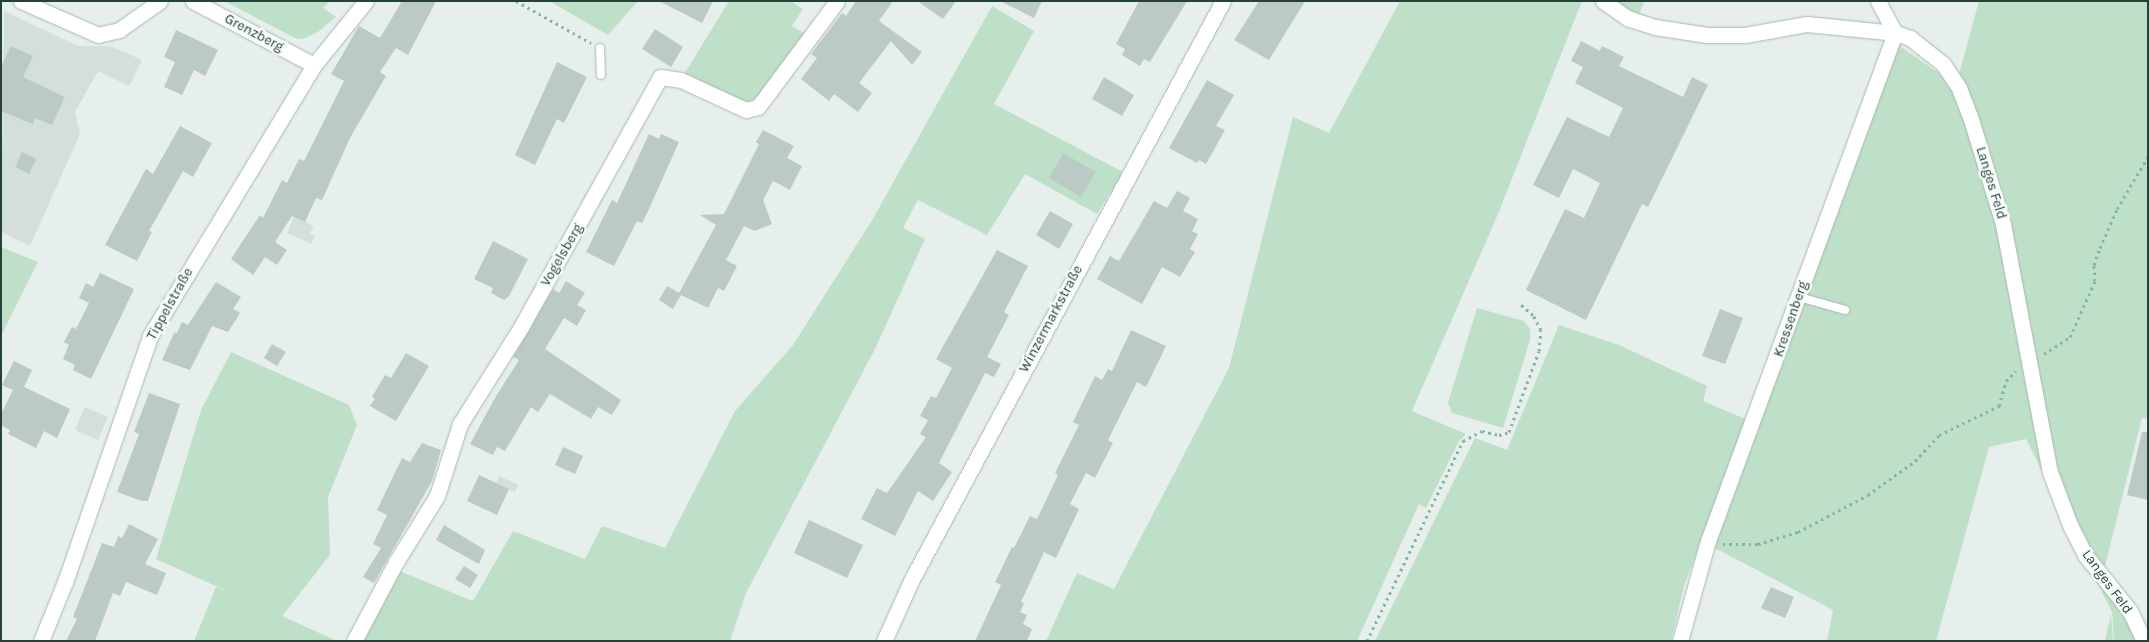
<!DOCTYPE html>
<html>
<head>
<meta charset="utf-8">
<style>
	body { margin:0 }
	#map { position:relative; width:2149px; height:642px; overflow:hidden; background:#e6efeb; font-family:Karla,sans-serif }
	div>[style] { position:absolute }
	.built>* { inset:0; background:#d4dfda }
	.green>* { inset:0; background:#bfe0c8 }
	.building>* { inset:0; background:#bbcac4 }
	.path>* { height:3px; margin-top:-1.5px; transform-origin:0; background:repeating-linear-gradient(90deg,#86b3a5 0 2.5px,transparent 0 6.5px) }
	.roads { filter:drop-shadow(0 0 1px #a8b8b2) drop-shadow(0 0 1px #a8b8b2) }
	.lane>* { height:8px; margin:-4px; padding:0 4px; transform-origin:4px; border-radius:4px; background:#fff }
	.street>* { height:15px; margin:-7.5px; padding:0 7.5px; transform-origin:7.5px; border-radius:7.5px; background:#fff }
	.secondary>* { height:15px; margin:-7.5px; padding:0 7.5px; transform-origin:7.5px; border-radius:7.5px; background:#fff }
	span { translate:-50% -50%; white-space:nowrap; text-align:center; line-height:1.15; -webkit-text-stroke:5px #f7fbf9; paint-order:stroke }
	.street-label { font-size:14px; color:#24423a }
	.frame { position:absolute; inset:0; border:2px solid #24423a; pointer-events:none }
</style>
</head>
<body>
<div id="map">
	<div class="built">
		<div style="clip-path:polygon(4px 11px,78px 46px,110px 46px,142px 60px,129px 86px,98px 71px,75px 112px,80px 134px,30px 246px,1px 232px)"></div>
		<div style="clip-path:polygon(294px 217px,314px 226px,310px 233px,315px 236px,311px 244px,287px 233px)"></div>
		<div style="clip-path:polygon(85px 407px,108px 417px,98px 440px,75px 430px)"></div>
		<div style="clip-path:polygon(499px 476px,518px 485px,515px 492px,496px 483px)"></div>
	</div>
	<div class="green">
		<div style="clip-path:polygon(224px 1px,330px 1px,323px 8px,336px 17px,318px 32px,303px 39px,295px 38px)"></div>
		<div style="clip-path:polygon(549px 1px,638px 1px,608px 35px)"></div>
		<div style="clip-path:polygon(729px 1px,790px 1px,803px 9px,792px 26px,806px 34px,764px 94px,750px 101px,739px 101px,683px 76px)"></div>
		<div style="clip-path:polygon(1400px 1px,1582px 1px,1498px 214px,1412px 411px,1466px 434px,1459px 441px,1426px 508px,1419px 504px,1357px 641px,1046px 641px,1077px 573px,1114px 589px,1229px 368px,1293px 117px,1329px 133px)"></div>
		<div style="clip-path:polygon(1613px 1px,1644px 1px,1639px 16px)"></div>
		<div style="clip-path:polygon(1979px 1px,2148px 1px,2148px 419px,2142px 418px,2102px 578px,2138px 641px,2114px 641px,2112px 612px,2026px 439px,1989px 447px,1936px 641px,1827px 641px,1833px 610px,1711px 546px,1821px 257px,1860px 133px,1897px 44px,1956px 85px)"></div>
		<div style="clip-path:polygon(992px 6px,1034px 31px,994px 104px,1123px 172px,1097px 214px,1025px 174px,987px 235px,918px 200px,903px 228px,925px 239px,875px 349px,746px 593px,730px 641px,359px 641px,397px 570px,473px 601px,513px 531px,585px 559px,602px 526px,665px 548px,735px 411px,793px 345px,871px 222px)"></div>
		<div style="clip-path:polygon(1px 247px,38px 262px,1px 336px)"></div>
		<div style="clip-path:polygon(1477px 308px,1524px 321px,1530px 329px,1530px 340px,1503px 428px,1452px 413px,1448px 403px)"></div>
		<div style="clip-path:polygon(1559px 325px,1619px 345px,1707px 386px,1703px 401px,1748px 420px,1684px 586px,1671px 641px,1375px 641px,1475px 438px,1507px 450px)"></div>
		<div style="clip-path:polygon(231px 352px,349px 405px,357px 425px,328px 497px,330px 555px,282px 616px,337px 641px,194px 641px,216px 587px,229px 592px,156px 559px,201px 410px)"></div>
		<div style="clip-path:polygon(2111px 614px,2113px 641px,2105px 641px)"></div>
	</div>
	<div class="building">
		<div style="clip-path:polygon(402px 1px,436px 1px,408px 55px,396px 48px,380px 72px,386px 76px,350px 138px,322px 200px,316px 198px,305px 222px,292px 216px,275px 242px,287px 250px,277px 265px,265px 257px,253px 275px,231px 259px,260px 215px,263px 218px,282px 180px,287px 183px,299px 159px,304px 161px,344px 81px,331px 74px,359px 26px,380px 38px)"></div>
		<div style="clip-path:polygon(659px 1px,713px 1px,702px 23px)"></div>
		<div style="clip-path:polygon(856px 1px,893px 1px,879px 21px,922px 52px,912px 65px,891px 41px,859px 83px,872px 93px,858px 112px,834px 94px,829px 101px,801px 79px,817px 58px,811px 54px,842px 13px,846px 16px)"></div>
		<div style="clip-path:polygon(917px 1px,956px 1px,943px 19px)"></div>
		<div style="clip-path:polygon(1000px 1px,1042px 1px,1034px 18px)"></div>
		<div style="clip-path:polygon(1139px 1px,1187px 1px,1150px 62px,1144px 59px,1140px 66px,1122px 55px,1125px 49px,1116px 44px)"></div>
		<div style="clip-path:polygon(1259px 1px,1305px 1px,1269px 60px,1234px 40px)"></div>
		<div style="clip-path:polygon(655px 29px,683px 47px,671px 67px,642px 49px)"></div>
		<div style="clip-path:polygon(176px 30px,218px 50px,205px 76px,194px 70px,182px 95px,164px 87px,175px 62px,164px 57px)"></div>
		<div style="clip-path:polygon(1581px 41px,1600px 51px,1602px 46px,1624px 57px,1619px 66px,1683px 97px,1692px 77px,1708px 85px,1648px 207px,1642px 204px,1586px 320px,1526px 290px,1565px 209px,1584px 218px,1600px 183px,1573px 169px,1559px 198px,1533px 185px,1567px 117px,1609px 137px,1623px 108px,1575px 83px,1583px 67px,1571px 61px)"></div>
		<div style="clip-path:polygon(11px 46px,33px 56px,23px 77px,65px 97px,52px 125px,35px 118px,33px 124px,1px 111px,1px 67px)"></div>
		<div style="clip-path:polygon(557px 62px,587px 77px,564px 123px,557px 119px,535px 165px,515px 155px)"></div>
		<div style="clip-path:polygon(1104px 77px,1134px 95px,1122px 116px,1092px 99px)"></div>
		<div style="clip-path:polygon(1207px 80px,1234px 95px,1216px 126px,1225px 130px,1206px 164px,1199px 160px,1197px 163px,1169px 148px)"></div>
		<div style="clip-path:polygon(180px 126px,212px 143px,193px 177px,183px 171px,149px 231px,152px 232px,137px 261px,105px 245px,146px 169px,153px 174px)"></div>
		<div style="clip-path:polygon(763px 130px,794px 146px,787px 158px,802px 166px,790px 190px,773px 181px,763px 200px,772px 224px,755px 231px,744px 226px,726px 260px,737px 266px,724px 291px,718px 288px,708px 308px,681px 295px,673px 309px,659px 300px,667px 286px,679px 293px,716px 225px,700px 215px,724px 214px,759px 144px,756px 142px)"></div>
		<div style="clip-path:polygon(649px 134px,659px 139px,661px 134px,679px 142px,649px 209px,642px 223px,637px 221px,614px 266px,586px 252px,612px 200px,617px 203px)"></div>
		<div style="clip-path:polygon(22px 152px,36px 159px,29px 174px,15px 167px)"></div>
		<div style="clip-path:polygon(1063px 153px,1096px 172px,1081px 197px,1049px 178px)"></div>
		<div style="clip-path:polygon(1177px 191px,1190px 198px,1183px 211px,1198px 219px,1192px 231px,1198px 234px,1190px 249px,1195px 252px,1180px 277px,1162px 267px,1142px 304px,1097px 279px,1110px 256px,1119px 261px,1154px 201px,1167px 208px)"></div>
		<div style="clip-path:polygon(1050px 211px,1073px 224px,1059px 249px,1036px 235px)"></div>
		<div style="clip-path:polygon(493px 241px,528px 259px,509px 296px,504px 300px,491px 293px,493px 288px,474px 279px)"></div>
		<div style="clip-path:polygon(997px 250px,1028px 266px,1004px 312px,1009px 315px,987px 357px,1001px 364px,994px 377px,985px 373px,939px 463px,952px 472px,933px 501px,918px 491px,895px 536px,861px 519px,877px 488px,887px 493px,926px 437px,920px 434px,928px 420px,920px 416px,931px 396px,936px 398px,952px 368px,936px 359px)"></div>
		<div style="clip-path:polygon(100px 273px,134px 289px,91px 379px,73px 370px,75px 365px,63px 359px,69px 345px,64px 342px,72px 327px,76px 329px,89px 303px,79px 298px,86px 283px,93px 287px)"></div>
		<div style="clip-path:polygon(566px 281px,585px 293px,577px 305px,586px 310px,577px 326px,564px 318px,545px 349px,621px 400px,612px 415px,598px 407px,591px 419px,550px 394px,538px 412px,531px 407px,505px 451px,497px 447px,493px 455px,470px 444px,496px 396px,519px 360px,513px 357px,553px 289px,559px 293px)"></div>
		<div style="clip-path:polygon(216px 282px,241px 297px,233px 309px,240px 313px,228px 332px,212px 326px,190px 370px,162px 360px,174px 333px,177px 333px,182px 322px,188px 325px)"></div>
		<div style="clip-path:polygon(1720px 309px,1743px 318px,1725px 364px,1702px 356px)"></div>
		<div style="clip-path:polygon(1131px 330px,1166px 346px,1146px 387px,1137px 382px,1108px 440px,1113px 443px,1095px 478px,1086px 473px,1070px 504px,1079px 509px,1056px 558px,1044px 552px,1021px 602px,1024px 603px,1020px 612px,1027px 615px,1023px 624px,1032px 629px,1027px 641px,975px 641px,1001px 585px,995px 582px,1012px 547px,1014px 548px,1030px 516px,1037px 519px,1058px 475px,1055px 473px,1079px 425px,1073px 422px,1095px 376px,1102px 380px,1108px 369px,1112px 371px)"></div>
		<div style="clip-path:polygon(272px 344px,286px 352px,277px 366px,264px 358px)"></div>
		<div style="clip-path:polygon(406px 353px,429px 366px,396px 421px,370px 406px,375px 399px,372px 397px,385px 375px,391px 378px)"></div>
		<div style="clip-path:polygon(14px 361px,32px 370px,24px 387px,70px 409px,57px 438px,44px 431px,36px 448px,8px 434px,10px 430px,1px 425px,1px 414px,13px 390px,2px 385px)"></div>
		<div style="clip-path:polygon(149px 393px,180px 404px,148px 501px,142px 501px,117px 492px,139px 434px,134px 432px)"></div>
		<div style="clip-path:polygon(2142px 432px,2148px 432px,2148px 500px,2127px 495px)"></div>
		<div style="clip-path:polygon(422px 443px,441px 450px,432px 481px,374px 583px,363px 577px,381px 548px,373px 544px,387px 515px,377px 510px,402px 458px,410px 462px)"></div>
		<div style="clip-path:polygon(563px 447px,583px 456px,575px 474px,555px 465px)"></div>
		<div style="clip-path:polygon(479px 475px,509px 489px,497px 515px,467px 501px)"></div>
		<div style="clip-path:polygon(809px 520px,863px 545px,847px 578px,794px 553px)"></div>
		<div style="clip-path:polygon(129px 524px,158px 539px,145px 564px,166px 573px,157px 595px,126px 582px,120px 596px,113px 593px,95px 641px,66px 641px,77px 619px,73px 617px,102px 543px,114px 547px,118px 536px,122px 538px)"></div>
		<div style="clip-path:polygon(444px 525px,485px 550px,479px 564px,436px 540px)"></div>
		<div style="clip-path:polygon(464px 566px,478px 575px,470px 588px,455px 579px)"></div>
		<div style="clip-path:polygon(1771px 587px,1794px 597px,1785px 618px,1761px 608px)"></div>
	</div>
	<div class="path">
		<div style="left:516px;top:1px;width:86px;rotate:29.2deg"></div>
		<div style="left:2044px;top:354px;width:31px;rotate:-33deg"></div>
		<div style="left:2070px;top:337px;width:61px;rotate:-65.9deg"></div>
		<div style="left:2095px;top:281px;width:16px;rotate:-94deg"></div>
		<div style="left:2094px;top:265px;width:18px;rotate:-71deg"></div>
		<div style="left:2100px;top:248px;width:43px;rotate:-66.4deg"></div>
		<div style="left:2117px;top:209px;width:61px;rotate:-59.2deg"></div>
		<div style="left:1723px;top:544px;width:35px"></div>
		<div style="left:1758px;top:544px;width:42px;rotate:-16.7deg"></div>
		<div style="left:1798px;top:532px;width:79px;rotate:-27.9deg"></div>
		<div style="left:1868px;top:495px;width:58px;rotate:-35.9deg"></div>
		<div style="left:1915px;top:461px;width:35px;rotate:-47deg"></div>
		<div style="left:1939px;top:435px;width:67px;rotate:-25.8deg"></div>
		<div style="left:1999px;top:406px;width:26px;rotate:-74deg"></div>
		<div style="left:2006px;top:381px;width:14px;rotate:-45deg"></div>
		<div style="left:1367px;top:641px;width:222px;rotate:-64.4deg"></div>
		<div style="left:1463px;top:441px;width:21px;rotate:-28deg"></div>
		<div style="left:1482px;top:431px;width:17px;rotate:13deg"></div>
		<div style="left:1499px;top:435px;width:10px;rotate:-17deg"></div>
		<div style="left:1509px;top:432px;width:86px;rotate:-69.7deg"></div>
		<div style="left:1539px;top:351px;width:21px;rotate:-85deg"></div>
		<div style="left:1541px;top:330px;width:17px;rotate:-118deg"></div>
		<div style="left:1533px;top:315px;width:18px;rotate:-139deg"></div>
	</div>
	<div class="roads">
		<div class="lane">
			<div style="left:600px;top:48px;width:27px;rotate:88deg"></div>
			<div style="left:1799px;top:297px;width:48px;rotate:15.8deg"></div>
		</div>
		<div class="street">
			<div style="left:1603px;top:1px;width:29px;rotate:35deg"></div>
			<div style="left:1627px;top:18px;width:29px;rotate:18deg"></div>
			<div style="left:1655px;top:27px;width:53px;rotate:8.7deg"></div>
			<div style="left:1707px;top:35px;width:38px"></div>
			<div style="left:1745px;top:35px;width:63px;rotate:-10.1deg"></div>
			<div style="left:1807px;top:24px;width:88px;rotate:5.8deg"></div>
			<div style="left:1895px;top:33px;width:16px;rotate:18deg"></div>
			<div style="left:1910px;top:38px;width:42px;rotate:38.2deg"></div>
			<div style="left:1943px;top:64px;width:29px;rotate:56deg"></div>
			<div style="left:1959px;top:88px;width:30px;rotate:69deg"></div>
			<div style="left:1970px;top:116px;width:113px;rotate:73deg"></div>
			<div style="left:2003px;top:224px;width:252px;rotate:79.3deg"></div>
			<div style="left:2050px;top:472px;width:57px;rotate:69.3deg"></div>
			<div style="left:2070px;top:525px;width:35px;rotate:63deg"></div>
			<div style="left:2086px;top:556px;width:70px;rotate:51.3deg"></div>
			<div style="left:2130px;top:611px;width:33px;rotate:65deg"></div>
			<div style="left:354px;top:641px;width:89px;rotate:-62deg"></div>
			<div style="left:396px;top:562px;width:78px;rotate:-58.2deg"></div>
			<div style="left:437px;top:496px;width:76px;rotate:-72.3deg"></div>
			<div style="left:460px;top:424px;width:115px;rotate:-57.8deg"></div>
			<div style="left:521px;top:327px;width:286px;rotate:-60.9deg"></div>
			<div style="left:660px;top:77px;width:21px;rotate:8deg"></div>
			<div style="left:681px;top:80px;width:72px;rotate:24.8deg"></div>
			<div style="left:746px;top:110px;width:12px;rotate:-14deg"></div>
			<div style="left:758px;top:107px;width:132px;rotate:-53.3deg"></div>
			<div style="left:884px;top:641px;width:68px;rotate:-65.7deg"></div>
			<div style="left:912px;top:579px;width:656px;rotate:-61.72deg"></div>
			<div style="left:1680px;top:641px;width:104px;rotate:-74.4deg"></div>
			<div style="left:1708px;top:541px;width:541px;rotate:-69.79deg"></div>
			<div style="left:1895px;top:33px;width:36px;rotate:-118deg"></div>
		</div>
		<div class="secondary">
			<div style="left:21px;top:1px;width:84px;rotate:23.8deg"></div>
			<div style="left:98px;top:35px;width:22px;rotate:-13deg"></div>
			<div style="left:119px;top:30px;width:50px;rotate:-35.3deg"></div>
			<div style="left:193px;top:1px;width:137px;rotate:27.9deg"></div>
			<div style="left:41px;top:641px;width:64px;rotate:-67.9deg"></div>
			<div style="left:65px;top:582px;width:260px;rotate:-70.9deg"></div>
			<div style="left:150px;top:336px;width:317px;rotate:-58.8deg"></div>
			<div style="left:314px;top:65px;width:82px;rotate:-50.9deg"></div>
		</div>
	</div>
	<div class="street-label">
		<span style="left:254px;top:33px;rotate:28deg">Grenzberg</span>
		<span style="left:1991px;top:183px;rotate:73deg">Langes Feld</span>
		<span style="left:562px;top:255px;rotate:-60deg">Vogelsberg</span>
		<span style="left:170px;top:304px;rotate:-61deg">Tippelstraße</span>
		<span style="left:1051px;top:319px;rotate:-62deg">Winzermarkstraße</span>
		<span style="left:1791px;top:319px;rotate:-71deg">Kressenberg</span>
		<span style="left:2107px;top:582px;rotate:54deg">Langes Feld</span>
	</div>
	<div class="frame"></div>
</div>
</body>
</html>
